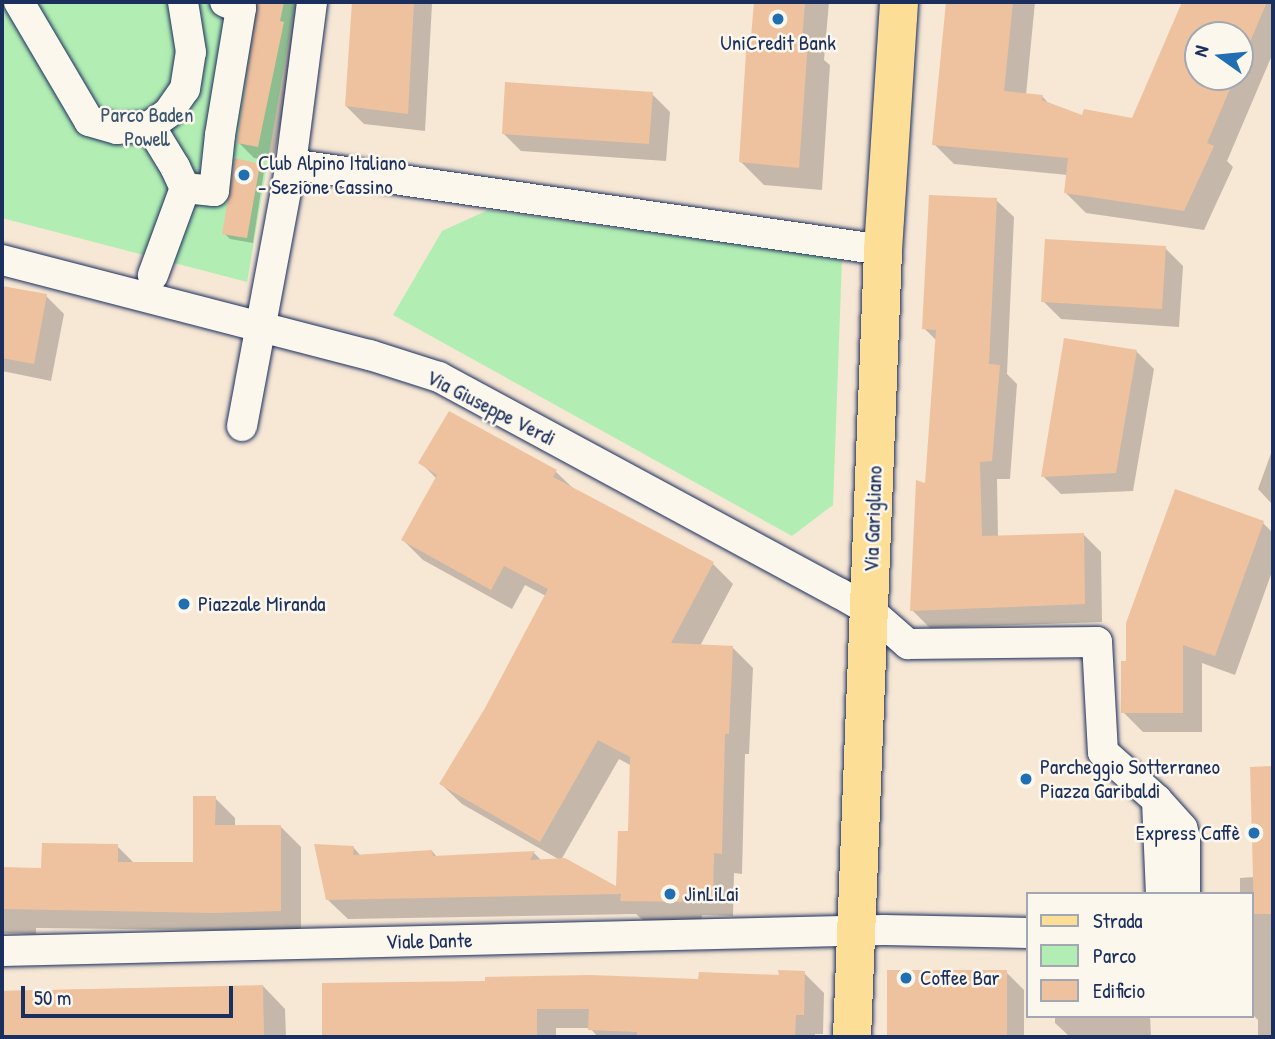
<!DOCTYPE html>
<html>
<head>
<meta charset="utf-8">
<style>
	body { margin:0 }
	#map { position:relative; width:1275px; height:1039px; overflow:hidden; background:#f7e7d5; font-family:"Patrick Hand",sans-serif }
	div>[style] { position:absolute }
	.green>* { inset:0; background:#b2eeb3 }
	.shadow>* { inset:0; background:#0003 }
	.building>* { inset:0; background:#efc29f }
	.roads { filter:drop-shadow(0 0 2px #1b2f5e) drop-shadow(0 0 2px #1b2f5e) }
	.minor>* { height:30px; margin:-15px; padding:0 15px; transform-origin:15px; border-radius:15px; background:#fbf7ec }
	.major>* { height:38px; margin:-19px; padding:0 19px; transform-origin:19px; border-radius:19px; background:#fdde96 }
	.dots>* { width:19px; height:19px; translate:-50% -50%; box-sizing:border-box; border:4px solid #fbf7ec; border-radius:50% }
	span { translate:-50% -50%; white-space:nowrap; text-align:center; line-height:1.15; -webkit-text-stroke:5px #fbf7ec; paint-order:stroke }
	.poi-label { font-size:21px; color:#1b2f5e }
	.left { translate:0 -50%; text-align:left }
	.right { translate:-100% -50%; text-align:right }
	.park-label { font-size:21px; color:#39556f }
	.street-label { font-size:21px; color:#1b2f5e }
	.frame { position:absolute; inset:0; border:4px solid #1b2f5e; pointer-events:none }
	.legend { position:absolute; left:1026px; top:892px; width:228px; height:126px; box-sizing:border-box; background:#fbf7ec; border:2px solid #a1a7b3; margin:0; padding:9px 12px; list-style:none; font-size:21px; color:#1b2f5e }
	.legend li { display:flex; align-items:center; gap:14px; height:35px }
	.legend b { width:35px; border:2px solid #a1a7b3 }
	.north { position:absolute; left:1184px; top:21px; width:70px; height:70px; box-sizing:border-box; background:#fbf7ec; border:2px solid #a1a7b3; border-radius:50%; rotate:285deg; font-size:19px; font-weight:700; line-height:28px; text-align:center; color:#1b2f5e }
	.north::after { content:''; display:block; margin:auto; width:24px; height:32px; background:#1f6fb2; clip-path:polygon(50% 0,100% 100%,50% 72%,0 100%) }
	.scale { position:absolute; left:21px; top:986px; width:212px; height:32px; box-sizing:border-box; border:4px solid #1b2f5e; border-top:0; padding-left:9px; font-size:21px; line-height:24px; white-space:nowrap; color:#1b2f5e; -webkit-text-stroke:5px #fbf7ec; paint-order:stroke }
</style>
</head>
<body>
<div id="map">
	<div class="green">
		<div style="clip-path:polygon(2px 2px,295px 2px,247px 282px,2px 218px)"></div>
		<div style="clip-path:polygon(488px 210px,842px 259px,833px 505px,792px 536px,393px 315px,442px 231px)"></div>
	</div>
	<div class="shadow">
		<div style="clip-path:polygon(259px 2px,302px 2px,298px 39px,273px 161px,254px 158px,239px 143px)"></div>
		<div style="clip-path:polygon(354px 2px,432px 4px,425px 131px,364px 124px,346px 106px)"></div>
		<div style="clip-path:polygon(755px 2px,829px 2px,824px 60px,830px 65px,822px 190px,764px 185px,741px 162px)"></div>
		<div style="clip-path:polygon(evenodd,947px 2px,1035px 2px,1026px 95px,1042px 96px,1050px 105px,1083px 117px,1133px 120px,1185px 2px,1273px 2px,1273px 53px,1227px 161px,1233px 167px,1204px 230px,1086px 213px,1066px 193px,1068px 175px,954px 164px,934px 144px,947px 2px,1198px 35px,1240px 35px,1240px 77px,1198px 77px,1198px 35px)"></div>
		<div style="clip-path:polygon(652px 94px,670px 112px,666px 161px,521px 151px,503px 133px)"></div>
		<div style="clip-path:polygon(259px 166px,264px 171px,253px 243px,230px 239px,224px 233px)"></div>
		<div style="clip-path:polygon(996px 200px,1014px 217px,1007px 374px,1017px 384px,1010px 479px,997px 479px,998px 537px,1083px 534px,1101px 552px,1102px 622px,930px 628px,912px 610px,927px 485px,937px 341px,924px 328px)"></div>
		<div style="clip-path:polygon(1165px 248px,1183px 266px,1179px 327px,1061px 319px,1043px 301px)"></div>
		<div style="clip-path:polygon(2px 288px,46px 296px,64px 314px,51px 381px,2px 371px)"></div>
		<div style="clip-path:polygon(1136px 351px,1154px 369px,1133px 491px,1061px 494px,1043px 476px)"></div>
		<div style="clip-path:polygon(1273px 448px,1273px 505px,1258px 489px)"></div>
		<div style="clip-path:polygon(evenodd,420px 462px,556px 472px,574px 489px,713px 564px,733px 584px,700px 646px,733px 648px,753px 668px,749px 754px,745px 754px,742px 874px,734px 873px,733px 916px,702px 915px,701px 922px,643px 920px,636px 914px,348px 919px,327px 899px,353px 847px,361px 856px,432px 851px,437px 857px,534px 853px,542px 861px,560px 860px,462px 804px,441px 784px,486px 709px,546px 596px,525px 585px,512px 609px,423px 560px,403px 540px,437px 479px,420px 462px,619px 759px,632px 766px,630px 833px,618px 889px,561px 860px,619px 759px)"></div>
		<div style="clip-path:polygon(1263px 523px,1273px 533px,1273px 569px,1235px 675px,1202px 663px,1202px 732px,1143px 732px,1123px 712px,1128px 663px)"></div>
		<div style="clip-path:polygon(1251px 768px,1273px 768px,1273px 1037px,1258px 1037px,1258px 1020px,1252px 1014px,1252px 894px,1240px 894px,1240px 878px,1254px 877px)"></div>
		<div style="clip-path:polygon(215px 798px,235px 818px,235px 827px,281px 827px,301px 847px,301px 931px,36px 928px,36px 934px,2px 933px,2px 869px,43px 869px,117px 846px,135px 864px,194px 864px)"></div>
		<div style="clip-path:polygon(888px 972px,1006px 972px,1024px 990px,1024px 1037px,888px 1037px)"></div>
		<div style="clip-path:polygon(804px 973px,824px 993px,823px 1034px,815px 1034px,815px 1037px,598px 1037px,590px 1028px,556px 1028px,556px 1037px,324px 1037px,323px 985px,700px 981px)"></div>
		<div style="clip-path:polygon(263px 986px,285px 1009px,286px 1037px,2px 1037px,2px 991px)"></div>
		<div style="clip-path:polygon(1055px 1016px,1150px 1016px,1151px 1037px,1070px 1037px,1055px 1023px)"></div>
	</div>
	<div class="building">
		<div style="clip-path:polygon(257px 2px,284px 2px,280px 21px,284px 22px,258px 147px,237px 143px)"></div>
		<div style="clip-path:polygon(352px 2px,414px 2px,408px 114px,345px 106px)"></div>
		<div style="clip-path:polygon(754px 2px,805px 2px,802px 40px,808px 41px,799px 168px,739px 162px,747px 37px,751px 37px)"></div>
		<div style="clip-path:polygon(946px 2px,1013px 2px,1004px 91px,1043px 95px,1042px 100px,1082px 115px,1084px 109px,1132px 118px,1182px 2px,1267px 2px,1240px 65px,1240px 35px,1198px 35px,1198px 77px,1235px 77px,1207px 143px,1214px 146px,1184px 211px,1064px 193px,1068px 158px,932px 145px)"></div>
		<div style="clip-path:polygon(505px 82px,653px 92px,649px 144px,502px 134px)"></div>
		<div style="clip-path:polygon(235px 158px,260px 164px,247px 238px,222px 234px)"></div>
		<div style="clip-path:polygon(929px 195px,997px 198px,989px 364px,1000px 365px,992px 461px,980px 462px,982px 536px,1084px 533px,1085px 604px,910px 611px,916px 480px,925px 483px,936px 330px,922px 329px)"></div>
		<div style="clip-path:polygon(1045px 239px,1166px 246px,1162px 309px,1041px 302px)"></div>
		<div style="clip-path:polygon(2px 286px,47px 294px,34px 364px,2px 358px)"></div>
		<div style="clip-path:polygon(1064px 338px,1137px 350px,1116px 473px,1041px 477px)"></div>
		<div style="clip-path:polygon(449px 411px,557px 470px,553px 477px,714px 562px,671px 643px,733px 646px,729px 734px,725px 734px,722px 854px,714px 853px,713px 897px,682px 896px,682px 902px,620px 901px,621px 894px,326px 900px,314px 844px,354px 846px,353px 855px,432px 850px,433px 856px,535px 851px,530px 860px,565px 858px,616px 886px,618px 831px,628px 831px,630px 757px,598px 740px,540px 842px,439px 784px,485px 708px,548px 589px,504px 566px,491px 590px,401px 540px,437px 475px,418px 463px)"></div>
		<div style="clip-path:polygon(1175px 489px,1264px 521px,1215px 656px,1183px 645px,1183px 713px,1121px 713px,1121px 661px,1126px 661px,1126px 623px)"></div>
		<div style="clip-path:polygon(1273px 766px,1273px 914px,1254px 914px,1250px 767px)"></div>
		<div style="clip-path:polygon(193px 796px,216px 796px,215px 825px,281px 825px,281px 911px,214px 913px,2px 909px,2px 867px,41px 868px,42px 843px,118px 844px,118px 862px,193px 862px)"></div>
		<div style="clip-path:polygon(778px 970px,805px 971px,804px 1015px,796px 1015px,795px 1037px,637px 1037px,637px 1032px,588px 1030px,589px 1009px,537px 1009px,537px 1037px,485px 1037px,485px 1035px,322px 1037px,322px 983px,485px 981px,485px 977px,590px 975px,698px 979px,699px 972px,779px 975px)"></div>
		<div style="clip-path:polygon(887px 970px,1007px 970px,1007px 1037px,887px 1037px)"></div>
		<div style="clip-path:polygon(263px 985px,264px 1037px,2px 1037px,2px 991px)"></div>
	</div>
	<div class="roads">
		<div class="minor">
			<div style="left:19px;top:2px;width:138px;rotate:59.5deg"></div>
			<div style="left:89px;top:121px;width:29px;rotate:16deg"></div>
			<div style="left:117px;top:129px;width:33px;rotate:-5deg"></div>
			<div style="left:150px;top:126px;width:48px;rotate:58.6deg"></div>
			<div style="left:175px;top:167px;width:23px;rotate:65deg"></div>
			<div style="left:185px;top:188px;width:93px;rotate:110.2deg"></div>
			<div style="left:150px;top:126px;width:22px;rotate:-36deg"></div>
			<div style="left:168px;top:113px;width:29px;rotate:-55deg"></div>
			<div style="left:185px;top:89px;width:37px;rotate:-81deg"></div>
			<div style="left:191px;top:52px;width:51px;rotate:-99.1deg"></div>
			<div style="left:291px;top:164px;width:598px;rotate:8.27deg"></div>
			<div style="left:185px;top:188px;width:29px;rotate:6deg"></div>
			<div style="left:214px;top:191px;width:56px;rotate:-83.9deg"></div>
			<div style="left:220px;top:135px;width:129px;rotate:-80.6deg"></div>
			<div style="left:241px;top:8px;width:17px;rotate:-159deg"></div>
			<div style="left:2px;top:260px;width:380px;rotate:14.5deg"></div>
			<div style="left:370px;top:355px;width:72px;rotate:17.7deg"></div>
			<div style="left:439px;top:377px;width:455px;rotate:28.4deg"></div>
			<div style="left:839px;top:593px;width:34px;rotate:30deg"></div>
			<div style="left:869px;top:610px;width:52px;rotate:41.1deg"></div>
			<div style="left:908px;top:644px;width:189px;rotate:-0.6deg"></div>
			<div style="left:1097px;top:642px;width:110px;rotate:86.9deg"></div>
			<div style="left:1103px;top:752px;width:72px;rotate:41.6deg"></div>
			<div style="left:1157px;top:800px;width:94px;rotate:87.6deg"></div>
			<div style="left:242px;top:426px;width:267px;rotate:-79.4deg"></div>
			<div style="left:291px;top:164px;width:163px;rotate:-82.6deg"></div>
			<div style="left:1157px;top:800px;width:38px;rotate:48deg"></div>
			<div style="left:1182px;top:828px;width:10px;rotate:73deg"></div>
			<div style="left:1185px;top:838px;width:56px;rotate:90deg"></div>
			<div style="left:2px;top:951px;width:882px;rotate:-1.36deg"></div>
			<div style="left:884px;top:930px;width:144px;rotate:1.2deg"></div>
		</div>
		<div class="major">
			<div style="left:852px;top:1037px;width:788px;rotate:-87.74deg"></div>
			<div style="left:883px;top:250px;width:249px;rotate:-86.3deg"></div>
		</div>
	</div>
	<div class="dots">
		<div style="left:778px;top:19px;background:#1f6fb2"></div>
		<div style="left:244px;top:175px;background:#1f6fb2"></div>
		<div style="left:184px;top:604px;background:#1f6fb2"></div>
		<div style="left:1026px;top:779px;background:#1f6fb2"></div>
		<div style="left:1254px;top:833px;background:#1f6fb2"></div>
		<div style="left:670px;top:894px;background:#1f6fb2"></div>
		<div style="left:906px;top:978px;background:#1f6fb2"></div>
	</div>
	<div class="poi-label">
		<span style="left:778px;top:43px">UniCredit Bank</span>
		<span class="left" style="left:258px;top:175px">Club Alpino Italiano<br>- Sezione Cassino</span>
		<span class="left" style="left:198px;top:604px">Piazzale Miranda</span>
		<span class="left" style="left:1040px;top:779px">Parcheggio Sotterraneo<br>Piazza Garibaldi</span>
		<span class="right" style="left:1240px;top:833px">Express Caffè</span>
		<span class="left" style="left:684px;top:894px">JinLiLai</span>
		<span class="left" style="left:920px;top:978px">Coffee Bar</span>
	</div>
	<div class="park-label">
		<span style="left:147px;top:127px">Parco Baden<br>Powell</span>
	</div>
	<div class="street-label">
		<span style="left:491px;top:408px;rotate:27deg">Via Giuseppe Verdi</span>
		<span style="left:873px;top:519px;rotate:-88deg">Via Garigliano</span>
		<span style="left:429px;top:941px;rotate:-1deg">Viale Dante</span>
	</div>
	<div class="frame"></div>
	<ul class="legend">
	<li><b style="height:9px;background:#fdde96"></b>Strada</li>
	<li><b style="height:19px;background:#b2eeb3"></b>Parco</li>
	<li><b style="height:19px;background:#efc29f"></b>Edificio</li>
	</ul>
	<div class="north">N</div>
	<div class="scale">50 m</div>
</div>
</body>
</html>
